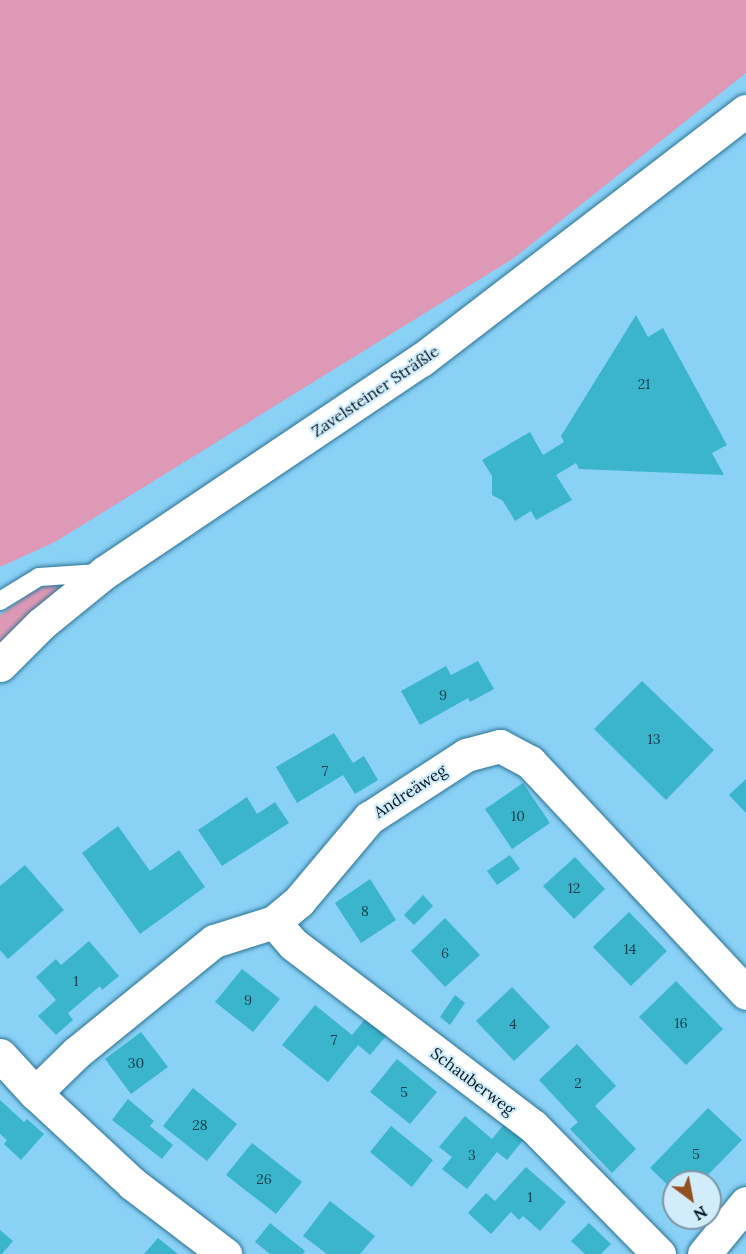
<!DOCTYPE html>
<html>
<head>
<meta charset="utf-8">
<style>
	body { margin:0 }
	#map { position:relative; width:746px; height:1254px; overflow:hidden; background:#8ad1f6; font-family:Lora,serif }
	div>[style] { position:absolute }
	.green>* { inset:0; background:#dd99b6 }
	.building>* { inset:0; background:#3bb5cb }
	.roads { filter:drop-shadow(0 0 2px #2b7495) drop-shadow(0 0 2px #2b7495) }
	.service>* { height:18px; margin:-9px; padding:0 9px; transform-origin:9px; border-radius:9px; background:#fff }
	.minor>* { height:33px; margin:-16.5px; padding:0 16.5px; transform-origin:16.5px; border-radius:16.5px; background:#fff }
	span { translate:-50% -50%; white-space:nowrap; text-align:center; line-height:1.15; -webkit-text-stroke:4.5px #d1ecfb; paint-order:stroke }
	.number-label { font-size:14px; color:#0f3d4d }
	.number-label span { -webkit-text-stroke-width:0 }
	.street-label { font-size:16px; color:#001523 }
	.north { position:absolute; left:662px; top:1170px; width:60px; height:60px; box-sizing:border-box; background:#d1ecfb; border:2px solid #7d96a5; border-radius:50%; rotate:148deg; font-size:16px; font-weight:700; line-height:24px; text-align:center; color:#001523 }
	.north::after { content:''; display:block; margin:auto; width:21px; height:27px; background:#935021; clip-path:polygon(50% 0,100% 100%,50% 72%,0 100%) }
</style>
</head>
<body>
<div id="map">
	<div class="green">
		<div style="clip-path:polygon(0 0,746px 0,746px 73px,514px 258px,55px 542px,0 567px)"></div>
		<div style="clip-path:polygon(56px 581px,59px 592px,0 647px,0 615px,31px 593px)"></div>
	</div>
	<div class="building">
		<div style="clip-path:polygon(636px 315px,648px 337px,663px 328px,727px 445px,712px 453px,724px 475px,579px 469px,576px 463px,556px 475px,572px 500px,536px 520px,531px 511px,515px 521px,503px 501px,492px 495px,492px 476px,482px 460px,530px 432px,543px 455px,564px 442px,561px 436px)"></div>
		<div style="clip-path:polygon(478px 661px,494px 689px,470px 702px,468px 698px,420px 725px,401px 691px,446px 666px,451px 675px)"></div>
		<div style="clip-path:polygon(642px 681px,714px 750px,666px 800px,594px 729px)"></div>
		<div style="clip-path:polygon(334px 733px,353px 763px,364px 756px,378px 780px,355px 794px,343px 775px,297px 803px,276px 767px)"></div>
		<div style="clip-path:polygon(746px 779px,746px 813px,729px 795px)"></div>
		<div style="clip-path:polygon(523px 783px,550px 823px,512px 849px,485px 809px)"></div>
		<div style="clip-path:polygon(247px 797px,257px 814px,275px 802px,289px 823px,222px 866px,198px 830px)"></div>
		<div style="clip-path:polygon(118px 826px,150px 871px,179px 850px,205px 887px,140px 934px,82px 853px)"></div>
		<div style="clip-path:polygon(510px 855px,520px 869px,497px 885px,487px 871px)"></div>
		<div style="clip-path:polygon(575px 857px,605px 889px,574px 919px,543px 886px)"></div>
		<div style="clip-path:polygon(25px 865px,64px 910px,8px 959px,0 950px,0 886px)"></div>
		<div style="clip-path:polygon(370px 879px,396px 920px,361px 943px,335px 903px)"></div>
		<div style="clip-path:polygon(423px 895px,433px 906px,414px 925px,404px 915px)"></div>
		<div style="clip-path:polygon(629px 912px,667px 951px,631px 986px,593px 947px)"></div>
		<div style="clip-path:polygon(445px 918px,480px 955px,445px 987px,411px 951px)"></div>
		<div style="clip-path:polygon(89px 941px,119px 976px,102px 990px,100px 986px,68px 1013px,73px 1020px,56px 1035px,38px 1016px,56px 1000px,36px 977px,56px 959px,61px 965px)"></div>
		<div style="clip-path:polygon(242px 969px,280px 999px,253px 1032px,215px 1002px)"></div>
		<div style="clip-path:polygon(676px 981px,723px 1029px,686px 1065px,639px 1017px)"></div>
		<div style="clip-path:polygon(512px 987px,550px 1027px,514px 1061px,476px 1021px)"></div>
		<div style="clip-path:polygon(455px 995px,465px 1003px,450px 1025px,440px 1017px)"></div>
		<div style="clip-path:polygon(315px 1005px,352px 1035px,366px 1018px,387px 1035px,370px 1055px,358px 1045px,328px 1082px,282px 1045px)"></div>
		<div style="clip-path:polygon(141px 1032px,168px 1067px,131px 1094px,105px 1059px)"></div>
		<div style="clip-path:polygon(577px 1044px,616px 1086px,595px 1106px,636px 1149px,612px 1173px,570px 1129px,578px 1122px,539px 1080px)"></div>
		<div style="clip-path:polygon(397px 1059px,437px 1092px,410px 1124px,370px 1092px)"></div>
		<div style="clip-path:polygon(193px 1088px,237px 1124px,207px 1161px,163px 1126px)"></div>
		<div style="clip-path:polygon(128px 1099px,154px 1121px,150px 1126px,173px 1145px,162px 1159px,112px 1120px)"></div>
		<div style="clip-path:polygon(0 1100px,24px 1122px,27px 1119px,44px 1134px,21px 1160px,4px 1144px,7px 1140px,0 1134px)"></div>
		<div style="clip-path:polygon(708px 1108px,742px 1140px,701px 1182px,674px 1182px,674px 1191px,650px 1168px)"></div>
		<div style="clip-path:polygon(465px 1116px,492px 1139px,505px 1123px,524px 1139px,507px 1160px,497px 1152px,467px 1189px,442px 1169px,452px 1157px,439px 1147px)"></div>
		<div style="clip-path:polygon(391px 1126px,433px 1160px,412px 1187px,370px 1152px)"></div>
		<div style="clip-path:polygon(252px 1143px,302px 1182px,276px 1214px,226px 1175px)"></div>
		<div style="clip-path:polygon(526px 1167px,566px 1202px,540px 1231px,523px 1216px,519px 1220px,511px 1212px,491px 1234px,468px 1213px,486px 1193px,495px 1201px)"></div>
		<div style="clip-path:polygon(330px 1201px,375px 1236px,360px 1254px,327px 1254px,303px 1236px)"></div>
		<div style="clip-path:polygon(270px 1223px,305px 1251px,303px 1254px,270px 1254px,255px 1242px)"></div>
		<div style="clip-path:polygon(589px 1223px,611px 1244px,601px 1254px,585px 1254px,571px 1241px)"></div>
		<div style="clip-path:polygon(0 1230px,13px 1241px,2px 1254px,0 1254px)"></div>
		<div style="clip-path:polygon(158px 1238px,178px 1254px,144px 1254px)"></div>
	</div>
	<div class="roads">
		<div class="service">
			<div style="left:0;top:601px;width:46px;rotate:-31.6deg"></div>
			<div style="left:39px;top:577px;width:60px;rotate:-3.8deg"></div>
		</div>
		<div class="minor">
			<div style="left:0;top:665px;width:58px;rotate:-45deg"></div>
			<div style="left:41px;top:624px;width:82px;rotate:-39.1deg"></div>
			<div style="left:105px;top:572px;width:381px;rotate:-33.9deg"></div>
			<div style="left:421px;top:360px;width:409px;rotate:-37.5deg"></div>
			<div style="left:274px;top:922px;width:29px;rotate:49deg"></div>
			<div style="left:293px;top:944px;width:301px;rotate:37.2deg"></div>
			<div style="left:533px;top:1126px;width:180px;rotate:45.5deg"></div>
			<div style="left:0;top:1055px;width:52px;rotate:47.4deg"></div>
			<div style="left:35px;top:1093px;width:134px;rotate:42.9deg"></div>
			<div style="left:133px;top:1184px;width:116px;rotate:37.3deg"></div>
			<div style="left:35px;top:1093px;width:57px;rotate:-44.3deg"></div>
			<div style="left:76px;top:1053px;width:178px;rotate:-39.1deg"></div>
			<div style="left:214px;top:941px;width:63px;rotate:-17.6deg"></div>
			<div style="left:274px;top:922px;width:33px;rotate:-40deg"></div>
			<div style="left:299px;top:901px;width:109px;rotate:-49.9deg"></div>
			<div style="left:369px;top:818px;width:116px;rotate:-33deg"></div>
			<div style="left:466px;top:755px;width:35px;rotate:-15deg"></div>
			<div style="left:500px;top:746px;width:34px;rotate:28deg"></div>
			<div style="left:530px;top:762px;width:316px;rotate:46.9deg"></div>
			<div style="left:704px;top:1254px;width:66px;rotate:-50.5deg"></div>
		</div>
	</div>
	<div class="number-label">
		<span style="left:644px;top:384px">21</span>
		<span style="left:443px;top:695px">9</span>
		<span style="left:654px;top:739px">13</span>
		<span style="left:325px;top:771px">7</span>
		<span style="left:518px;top:816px">10</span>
		<span style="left:574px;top:888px">12</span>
		<span style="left:365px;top:911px">8</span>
		<span style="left:630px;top:949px">14</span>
		<span style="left:445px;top:953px">6</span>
		<span style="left:76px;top:981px">1</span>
		<span style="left:248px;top:1000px">9</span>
		<span style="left:681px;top:1023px">16</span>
		<span style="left:513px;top:1024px">4</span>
		<span style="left:334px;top:1040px">7</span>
		<span style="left:136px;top:1063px">30</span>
		<span style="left:578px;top:1083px">2</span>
		<span style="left:404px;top:1092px">5</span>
		<span style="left:200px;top:1125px">28</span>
		<span style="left:696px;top:1154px">5</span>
		<span style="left:472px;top:1155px">3</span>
		<span style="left:264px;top:1179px">26</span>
		<span style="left:530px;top:1197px">1</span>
	</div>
	<div class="street-label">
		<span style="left:375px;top:391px;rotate:-34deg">Zavelsteiner Sträßle</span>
		<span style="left:410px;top:791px;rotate:-33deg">Andreäweg</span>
		<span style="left:473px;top:1081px;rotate:37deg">Schauberweg</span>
	</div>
	<div class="north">N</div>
</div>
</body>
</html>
